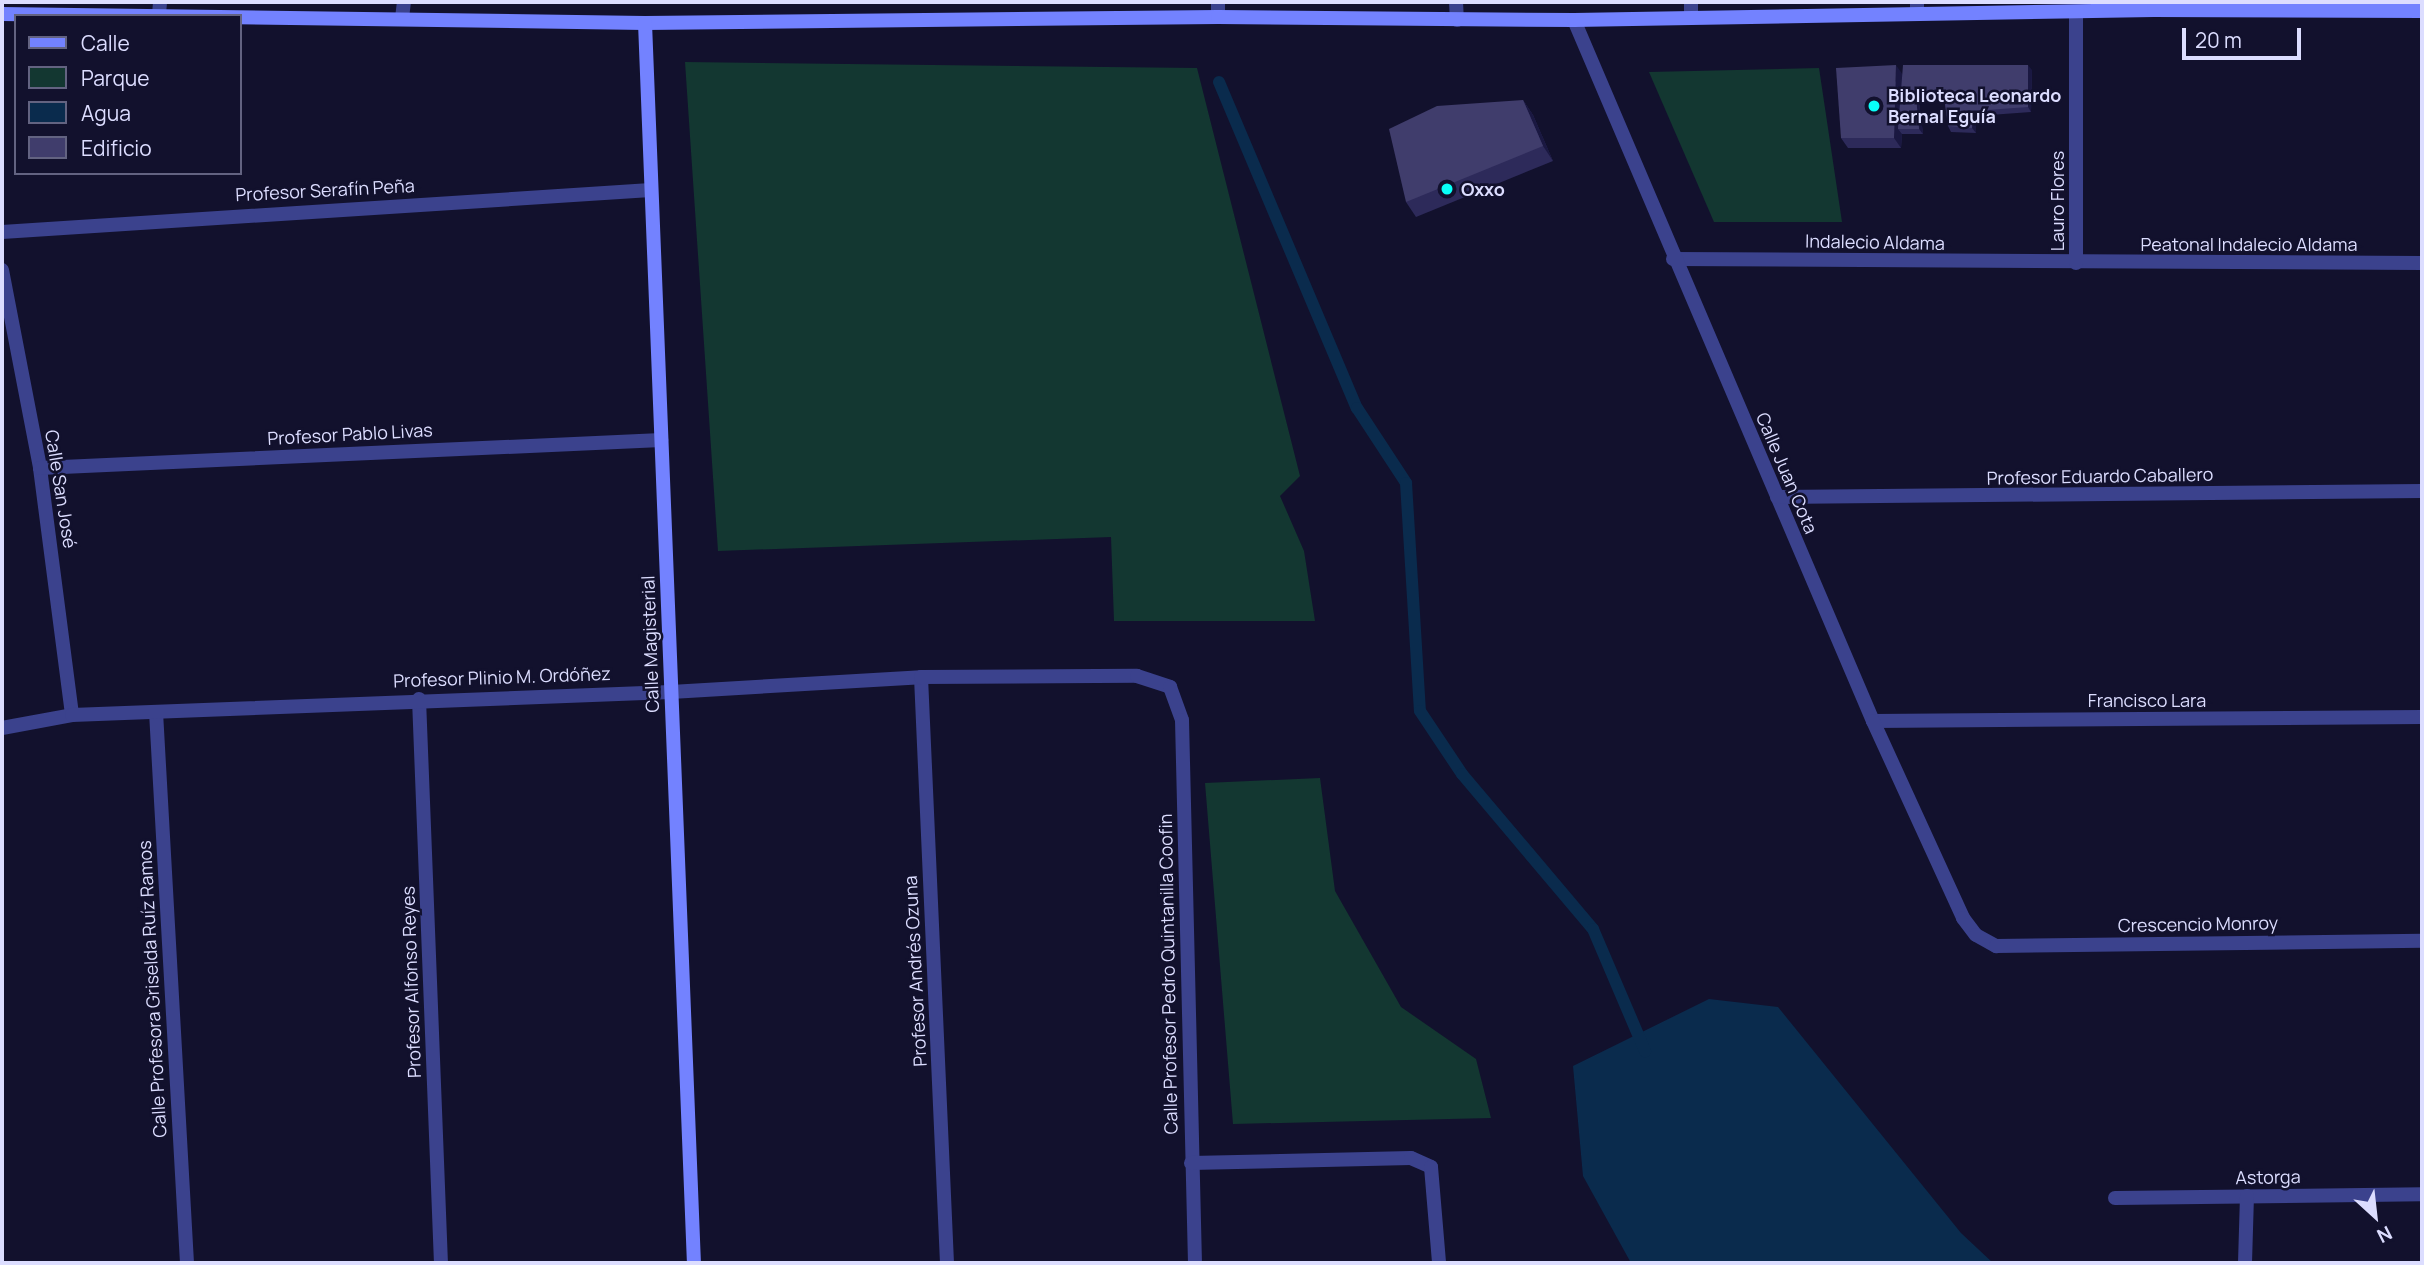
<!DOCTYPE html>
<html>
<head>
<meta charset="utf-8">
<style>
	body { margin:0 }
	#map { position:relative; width:2424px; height:1265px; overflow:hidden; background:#12112d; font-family:Manrope,sans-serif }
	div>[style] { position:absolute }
	.green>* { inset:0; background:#133731 }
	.water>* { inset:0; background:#0a2b4d }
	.stream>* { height:12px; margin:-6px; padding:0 6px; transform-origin:6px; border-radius:6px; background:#0a2b4d }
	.lane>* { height:14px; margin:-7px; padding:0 7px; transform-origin:7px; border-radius:7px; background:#3b428d }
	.street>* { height:14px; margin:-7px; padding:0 7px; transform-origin:7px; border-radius:7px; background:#3b428d }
	.secondary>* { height:14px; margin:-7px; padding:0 7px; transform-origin:7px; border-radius:7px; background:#7382ff }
	.wall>* { inset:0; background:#2d2a5a }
	.shaded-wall>* { inset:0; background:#1a1841 }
	.building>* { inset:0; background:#403d6c }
	.dots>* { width:19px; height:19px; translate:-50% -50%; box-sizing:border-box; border:4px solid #12112d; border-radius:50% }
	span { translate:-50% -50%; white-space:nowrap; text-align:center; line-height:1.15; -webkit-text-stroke:5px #12112d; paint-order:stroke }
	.poi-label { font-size:18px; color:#dcddff; font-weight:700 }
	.left { translate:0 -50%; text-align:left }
	.street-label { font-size:18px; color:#dcddff }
	.frame { position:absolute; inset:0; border:4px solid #dcddff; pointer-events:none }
	.legend { position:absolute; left:14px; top:14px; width:228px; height:161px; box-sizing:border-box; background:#12112d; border:2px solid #636381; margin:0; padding:9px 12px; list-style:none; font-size:21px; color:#dcddff }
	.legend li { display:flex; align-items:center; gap:14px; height:35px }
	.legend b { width:35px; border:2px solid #636381 }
	.north { position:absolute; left:2340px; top:1181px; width:70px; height:70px; -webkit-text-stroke:5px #12112d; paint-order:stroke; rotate:153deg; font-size:19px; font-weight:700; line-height:28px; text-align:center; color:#dcddff }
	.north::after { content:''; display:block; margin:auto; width:24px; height:32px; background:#dcddff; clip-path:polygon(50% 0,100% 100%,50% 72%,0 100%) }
	.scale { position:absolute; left:2182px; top:28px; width:119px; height:32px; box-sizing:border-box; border:4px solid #dcddff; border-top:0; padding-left:9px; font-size:21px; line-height:24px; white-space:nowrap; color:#dcddff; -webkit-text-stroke:5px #12112d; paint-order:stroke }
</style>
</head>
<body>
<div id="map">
	<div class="green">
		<div style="clip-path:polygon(685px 62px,1197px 68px,1300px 476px,1280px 496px,1304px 551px,1315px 621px,1114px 621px,1111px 537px,718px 551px)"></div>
		<div style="clip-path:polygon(1819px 68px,1842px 222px,1714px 222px,1649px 72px)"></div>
		<div style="clip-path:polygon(1320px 778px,1335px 891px,1401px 1007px,1476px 1059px,1491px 1118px,1233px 1124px,1205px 783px)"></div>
	</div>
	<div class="water">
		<div style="clip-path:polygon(1709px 999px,1778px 1007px,1961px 1233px,1993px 1263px,1631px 1263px,1583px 1176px,1573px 1066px)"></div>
	</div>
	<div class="stream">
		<div style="left:1219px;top:82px;width:354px;rotate:67.1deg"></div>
		<div style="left:1357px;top:408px;width:90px;rotate:56.8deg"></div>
		<div style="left:1406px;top:483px;width:228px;rotate:86.5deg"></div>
		<div style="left:1420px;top:711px;width:76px;rotate:56.3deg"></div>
		<div style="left:1462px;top:774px;width:203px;rotate:49.8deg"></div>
		<div style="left:1593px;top:929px;width:133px;rotate:66.9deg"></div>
	</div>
	<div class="lane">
		<div style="left:1691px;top:2px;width:16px;rotate:90deg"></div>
		<div style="left:1673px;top:259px;width:749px;rotate:0.31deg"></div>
		<div style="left:1873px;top:721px;width:549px;rotate:-0.42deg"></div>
	</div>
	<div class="street">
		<div style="left:1218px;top:2px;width:15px;rotate:90deg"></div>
		<div style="left:1456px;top:2px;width:18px;rotate:87deg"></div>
		<div style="left:1917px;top:2px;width:12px;rotate:90deg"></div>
		<div style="left:2076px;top:12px;width:251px;rotate:90deg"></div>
		<div style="left:159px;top:14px;width:12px;rotate:-85deg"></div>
		<div style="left:402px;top:18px;width:16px;rotate:-83deg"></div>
		<div style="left:1574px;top:20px;width:762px;rotate:66.9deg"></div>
		<div style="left:1873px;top:721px;width:217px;rotate:65.4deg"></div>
		<div style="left:1963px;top:918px;width:21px;rotate:53deg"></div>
		<div style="left:1976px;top:935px;width:23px;rotate:29deg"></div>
		<div style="left:1996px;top:946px;width:426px;rotate:-0.7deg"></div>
		<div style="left:2px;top:232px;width:650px;rotate:-3.7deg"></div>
		<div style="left:2px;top:270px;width:202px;rotate:79.1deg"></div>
		<div style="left:40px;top:468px;width:249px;rotate:82.6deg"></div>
		<div style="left:40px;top:468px;width:622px;rotate:-2.58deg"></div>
		<div style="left:1777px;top:497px;width:645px;rotate:-0.53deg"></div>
		<div style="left:921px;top:677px;width:587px;rotate:87.46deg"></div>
		<div style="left:419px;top:699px;width:564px;rotate:87.77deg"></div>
		<div style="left:156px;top:712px;width:552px;rotate:86.78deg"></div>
		<div style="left:2px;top:728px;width:71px;rotate:-10.5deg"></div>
		<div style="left:72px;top:715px;width:599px;rotate:-2.2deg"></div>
		<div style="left:671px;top:692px;width:250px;rotate:-3.4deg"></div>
		<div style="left:921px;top:677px;width:216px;rotate:-0.3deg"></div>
		<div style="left:1137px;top:676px;width:35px;rotate:18deg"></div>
		<div style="left:1170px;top:687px;width:35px;rotate:70deg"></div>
		<div style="left:1182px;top:720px;width:543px;rotate:88.63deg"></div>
		<div style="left:1191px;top:1163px;width:220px;rotate:-1.3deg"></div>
		<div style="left:1411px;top:1158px;width:22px;rotate:24deg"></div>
		<div style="left:1431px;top:1167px;width:96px;rotate:85.2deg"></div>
		<div style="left:2115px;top:1198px;width:307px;rotate:-0.7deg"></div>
		<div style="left:2245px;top:1263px;width:67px;rotate:-88.3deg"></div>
	</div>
	<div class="secondary">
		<div style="left:2px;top:14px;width:643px;rotate:0.8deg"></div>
		<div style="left:645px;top:23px;width:573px;rotate:-0.6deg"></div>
		<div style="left:1218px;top:17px;width:356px;rotate:0.5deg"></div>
		<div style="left:1574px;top:20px;width:580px;rotate:-0.99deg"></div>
		<div style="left:2154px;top:10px;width:268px;rotate:0.2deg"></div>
		<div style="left:645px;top:23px;width:1241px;rotate:87.74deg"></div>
	</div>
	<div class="wall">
		<div style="clip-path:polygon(2032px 70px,2031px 112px,1976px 116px,1976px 133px,1951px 132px,1948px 126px,1945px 102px,1919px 102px,1923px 134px,1902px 134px,1901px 148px,1848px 148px,1841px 138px,1902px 75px)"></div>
		<div style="clip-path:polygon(1523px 100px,1533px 115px,1553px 161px,1416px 217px,1406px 202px)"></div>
	</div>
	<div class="shaded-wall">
		<div style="clip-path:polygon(1896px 65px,1903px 75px,1898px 129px,1902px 134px,1901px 148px,1894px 138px)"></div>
		<div style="clip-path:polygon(2028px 65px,2032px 70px,2031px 112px,2028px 107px)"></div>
		<div style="clip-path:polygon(1916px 97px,1919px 102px,1923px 134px,1919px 129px)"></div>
		<div style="clip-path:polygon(1523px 100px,1533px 115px,1553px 161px,1543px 146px)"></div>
		<div style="clip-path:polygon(1973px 111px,1976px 116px,1976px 133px,1972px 128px)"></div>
	</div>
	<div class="building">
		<div style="clip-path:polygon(1896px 65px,1894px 138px,1841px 138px,1836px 68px)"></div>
		<div style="clip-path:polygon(1903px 65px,2028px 65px,2028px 107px,1973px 111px,1972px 128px,1948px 126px,1944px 97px,1916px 97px,1919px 129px,1898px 129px)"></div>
		<div style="clip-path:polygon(1523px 100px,1543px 146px,1406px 202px,1389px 129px,1437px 106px)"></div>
	</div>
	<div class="dots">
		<div style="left:1874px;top:106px;background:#08fff8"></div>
		<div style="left:1447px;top:189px;background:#08fff8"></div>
	</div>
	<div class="poi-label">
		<span class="left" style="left:1888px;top:106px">Biblioteca Leonardo<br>Bernal Eguía</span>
		<span class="left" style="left:1461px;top:189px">Oxxo</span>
	</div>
	<div class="street-label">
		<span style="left:325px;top:190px;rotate:-3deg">Profesor Serafín Peña</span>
		<span style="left:2057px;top:201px;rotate:-90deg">Lauro Flores</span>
		<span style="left:1875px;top:242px;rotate:1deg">Indalecio Aldama</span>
		<span style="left:2249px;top:244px">Peatonal Indalecio Aldama</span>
		<span style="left:350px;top:434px;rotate:-3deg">Profesor Pablo Livas</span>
		<span style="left:1787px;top:473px;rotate:67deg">Calle Juan Cota</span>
		<span style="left:2100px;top:476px;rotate:-1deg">Profesor Eduardo Caballero</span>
		<span style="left:61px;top:489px;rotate:81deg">Calle San José</span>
		<span style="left:650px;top:644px;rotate:-92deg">Calle Magisterial</span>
		<span style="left:502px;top:677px;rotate:-2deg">Profesor Plinio M. Ordóñez</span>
		<span style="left:2147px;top:700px">Francisco Lara</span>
		<span style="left:2198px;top:924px;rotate:-1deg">Crescencio Monroy</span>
		<span style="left:915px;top:971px;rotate:-93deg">Profesor Andrés Ozuna</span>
		<span style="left:1168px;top:974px;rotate:-91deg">Calle Profesor Pedro Quintanilla Coofin</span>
		<span style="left:411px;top:982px;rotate:-92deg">Profesor Alfonso Reyes</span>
		<span style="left:152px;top:989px;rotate:-93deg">Calle Profesora Griselda Ruíz Ramos</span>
		<span style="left:2268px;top:1177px;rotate:-1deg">Astorga</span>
	</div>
	<div class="frame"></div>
	<ul class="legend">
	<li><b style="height:9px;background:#7382ff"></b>Calle</li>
	<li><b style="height:19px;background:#133731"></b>Parque</li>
	<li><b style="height:19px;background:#0a2b4d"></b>Agua</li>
	<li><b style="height:19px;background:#403d6c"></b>Edificio</li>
	</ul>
	<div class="north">N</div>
	<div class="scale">20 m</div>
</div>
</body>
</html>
